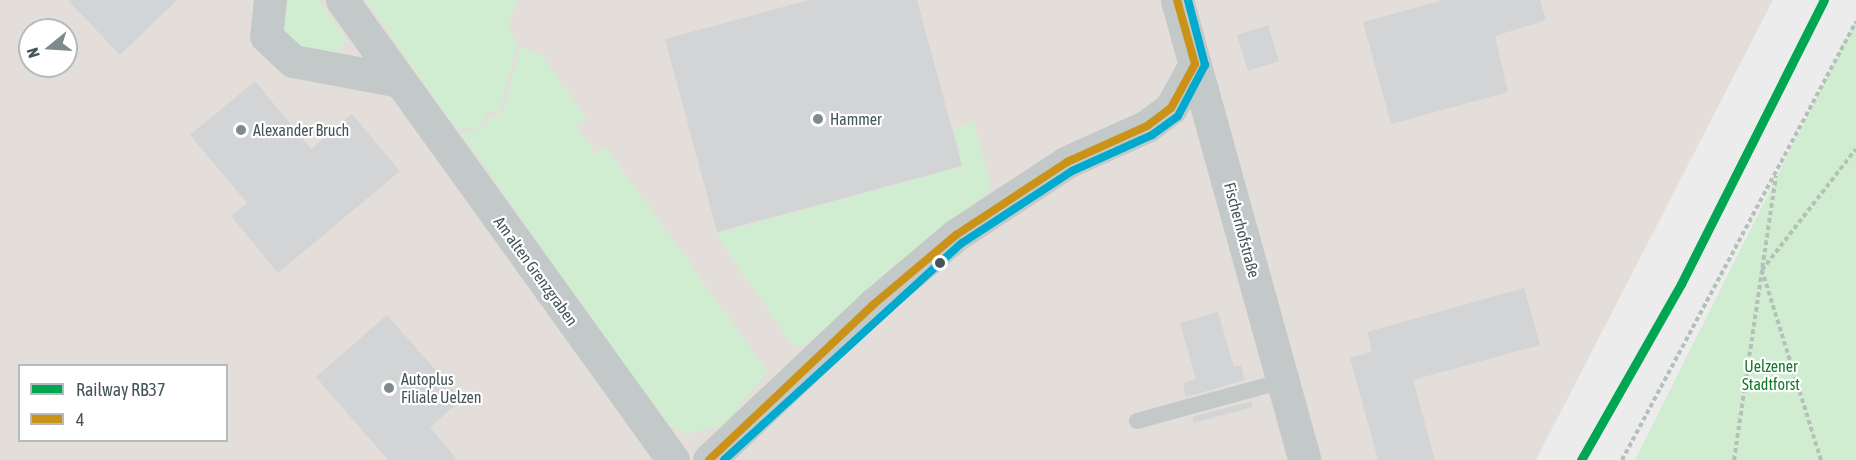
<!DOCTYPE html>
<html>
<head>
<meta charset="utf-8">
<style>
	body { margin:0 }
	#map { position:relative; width:1856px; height:460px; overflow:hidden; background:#edecec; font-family:"Asap Condensed",sans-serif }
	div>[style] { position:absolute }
	.commercial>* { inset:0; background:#e3ded9 }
	.green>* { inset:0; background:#d0edd2 }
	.building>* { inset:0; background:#d3d4d5 }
	.path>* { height:4px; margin-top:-2px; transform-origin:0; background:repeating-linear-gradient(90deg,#b3c1b9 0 4.5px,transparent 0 7.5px) }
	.lane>* { height:16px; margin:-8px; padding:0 8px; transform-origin:8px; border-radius:8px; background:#c3c8c9 }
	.street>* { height:33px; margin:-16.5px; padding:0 16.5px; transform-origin:16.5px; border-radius:16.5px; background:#c3c8c9 }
	.bus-1>* { height:8px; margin:-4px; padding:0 4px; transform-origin:4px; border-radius:4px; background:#ca9216 }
	.bus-2>* { height:8px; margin:-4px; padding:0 4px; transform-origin:4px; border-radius:4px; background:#00a9ce }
	.rail-1>* { height:9px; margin:-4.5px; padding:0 4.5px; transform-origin:4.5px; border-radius:4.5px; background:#00a651 }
	.dots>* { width:16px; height:16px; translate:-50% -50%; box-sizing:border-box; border:3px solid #fff; border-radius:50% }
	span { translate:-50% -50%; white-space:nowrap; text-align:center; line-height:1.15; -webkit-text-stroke:4.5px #fff; paint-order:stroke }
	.poi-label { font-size:16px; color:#445559 }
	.left { translate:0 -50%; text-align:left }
	.street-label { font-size:16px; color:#445559 }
	.park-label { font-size:16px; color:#167829 }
	.legend { position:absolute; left:18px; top:364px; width:210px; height:78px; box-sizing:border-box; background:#fff; border:2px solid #b4bbbd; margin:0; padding:8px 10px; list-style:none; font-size:18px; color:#445559 }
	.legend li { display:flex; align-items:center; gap:12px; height:30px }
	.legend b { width:30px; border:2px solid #b4bbbd }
	.north { position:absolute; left:18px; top:18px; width:60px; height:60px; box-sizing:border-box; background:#fff; border:2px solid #b4bbbd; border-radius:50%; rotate:252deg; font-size:16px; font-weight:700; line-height:24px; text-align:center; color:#445559 }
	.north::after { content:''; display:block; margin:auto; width:21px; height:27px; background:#7f8a8c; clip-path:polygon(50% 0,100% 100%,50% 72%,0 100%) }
</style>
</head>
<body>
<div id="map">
	<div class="commercial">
		<div style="clip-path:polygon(evenodd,0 0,1773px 0,1536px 460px,0 460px,0 0,30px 30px,66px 30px,66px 66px,30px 66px,30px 30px,0 0,20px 366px,226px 366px,226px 440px,20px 440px,20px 366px)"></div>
	</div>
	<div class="green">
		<div style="clip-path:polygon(288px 0,319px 0,347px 41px,335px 55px,307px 53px,280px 27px)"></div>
		<div style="clip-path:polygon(366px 0,517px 0,509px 25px,517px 45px,500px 110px,487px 113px,478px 130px,454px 127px)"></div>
		<div style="clip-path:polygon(1856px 19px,1856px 460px,1635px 460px)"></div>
		<div style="clip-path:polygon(520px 47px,541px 54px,586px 118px,576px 125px,595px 154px,606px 147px,768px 372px,723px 425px,685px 434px,665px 422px,460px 132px,480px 132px,490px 117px,503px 112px)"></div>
		<div style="clip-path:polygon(974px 121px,991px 189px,805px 345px,793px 346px,716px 234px,963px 166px,954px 128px)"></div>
	</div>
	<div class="building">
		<div style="clip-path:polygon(68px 0,177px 0,120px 55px)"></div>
		<div style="clip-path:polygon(809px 0,917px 0,962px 166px,717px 232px,665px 39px)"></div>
		<div style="clip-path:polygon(1444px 0,1540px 0,1546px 20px,1495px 36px,1508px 92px,1391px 124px,1363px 22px)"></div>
		<div style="clip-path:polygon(1268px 25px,1279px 61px,1248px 71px,1237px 35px)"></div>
		<div style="clip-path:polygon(255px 81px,311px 149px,352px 114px,400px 171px,278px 273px,231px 216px,247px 203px,190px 135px)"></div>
		<div style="clip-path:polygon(1524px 288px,1540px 345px,1413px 380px,1435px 460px,1378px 460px,1350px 358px,1372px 352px,1367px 332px)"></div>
		<div style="clip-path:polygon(1218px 312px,1234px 367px,1241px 365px,1245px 380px,1186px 397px,1183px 383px,1196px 379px,1180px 323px)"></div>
		<div style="clip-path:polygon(387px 315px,462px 400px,430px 427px,457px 460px,388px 460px,316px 377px)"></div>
		<div style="clip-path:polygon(1251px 401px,1253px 407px,1194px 423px,1192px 417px)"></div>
	</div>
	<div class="path">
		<div style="left:1622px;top:460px;width:497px;rotate:-61.9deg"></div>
		<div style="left:1734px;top:460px;width:287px;rotate:-81.6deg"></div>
		<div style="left:1821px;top:460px;width:199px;rotate:-107.3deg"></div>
		<div style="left:1762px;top:270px;width:153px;rotate:-52.2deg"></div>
	</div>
	<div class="lane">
		<div style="left:1137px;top:421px;width:151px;rotate:-15.3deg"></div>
	</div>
	<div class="street">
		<div style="left:270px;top:0;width:36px;rotate:96deg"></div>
		<div style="left:266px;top:36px;width:37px;rotate:43deg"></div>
		<div style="left:293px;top:61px;width:109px;rotate:10.6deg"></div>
		<div style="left:342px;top:0;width:567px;rotate:54.26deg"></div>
		<div style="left:1177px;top:0;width:477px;rotate:74.5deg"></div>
		<div style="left:709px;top:460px;width:227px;rotate:-43.4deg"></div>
		<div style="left:874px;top:304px;width:107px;rotate:-40.1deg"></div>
		<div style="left:956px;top:235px;width:133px;rotate:-33.3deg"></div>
		<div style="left:1067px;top:162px;width:88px;rotate:-24.2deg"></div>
		<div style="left:1147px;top:126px;width:30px;rotate:-37deg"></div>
		<div style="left:1171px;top:108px;width:50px;rotate:-61.4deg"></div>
	</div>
	<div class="bus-1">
		<div style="left:709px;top:460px;width:227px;rotate:-43.4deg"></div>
		<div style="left:874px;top:304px;width:107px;rotate:-40.1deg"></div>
		<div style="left:956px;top:235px;width:133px;rotate:-33.3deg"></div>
		<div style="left:1067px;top:162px;width:88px;rotate:-24.2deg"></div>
		<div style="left:1147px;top:126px;width:30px;rotate:-37deg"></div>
		<div style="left:1171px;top:108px;width:50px;rotate:-61.4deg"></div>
		<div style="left:1195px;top:64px;width:66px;rotate:-105.7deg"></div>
	</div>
	<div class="bus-2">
		<div style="left:724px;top:460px;width:322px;rotate:-42.4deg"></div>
		<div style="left:962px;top:243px;width:131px;rotate:-33.2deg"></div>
		<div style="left:1072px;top:171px;width:88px;rotate:-24.2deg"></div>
		<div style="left:1152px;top:135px;width:32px;rotate:-36deg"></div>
		<div style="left:1178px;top:116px;width:58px;rotate:-62.1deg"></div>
		<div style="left:1205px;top:65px;width:67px;rotate:-104.7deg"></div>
	</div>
	<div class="rail-1">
		<div style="left:1581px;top:460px;width:202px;rotate:-60.4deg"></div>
		<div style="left:1681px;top:284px;width:318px;rotate:-63.3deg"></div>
	</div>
	<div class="dots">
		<div style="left:818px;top:119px;background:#7f8a8c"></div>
		<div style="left:241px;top:130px;background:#7f8a8c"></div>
		<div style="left:940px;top:263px;background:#445559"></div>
		<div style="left:389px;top:388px;background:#7f8a8c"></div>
	</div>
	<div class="poi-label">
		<span class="left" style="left:830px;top:119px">Hammer</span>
		<span class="left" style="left:253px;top:130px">Alexander Bruch</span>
		<span class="left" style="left:401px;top:388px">Autoplus<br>Filiale Uelzen</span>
	</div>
	<div class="street-label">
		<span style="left:1242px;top:230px;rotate:75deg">Fischerhofstraße</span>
		<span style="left:536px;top:271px;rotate:54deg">Am alten Grenzgraben</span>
	</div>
	<div class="park-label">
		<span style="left:1771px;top:375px">Uelzener<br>Stadtforst</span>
	</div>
	<ul class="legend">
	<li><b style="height:8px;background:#00a651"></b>Railway RB37</li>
	<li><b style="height:8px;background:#ca9216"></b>4</li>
	</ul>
	<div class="north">N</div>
</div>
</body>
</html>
